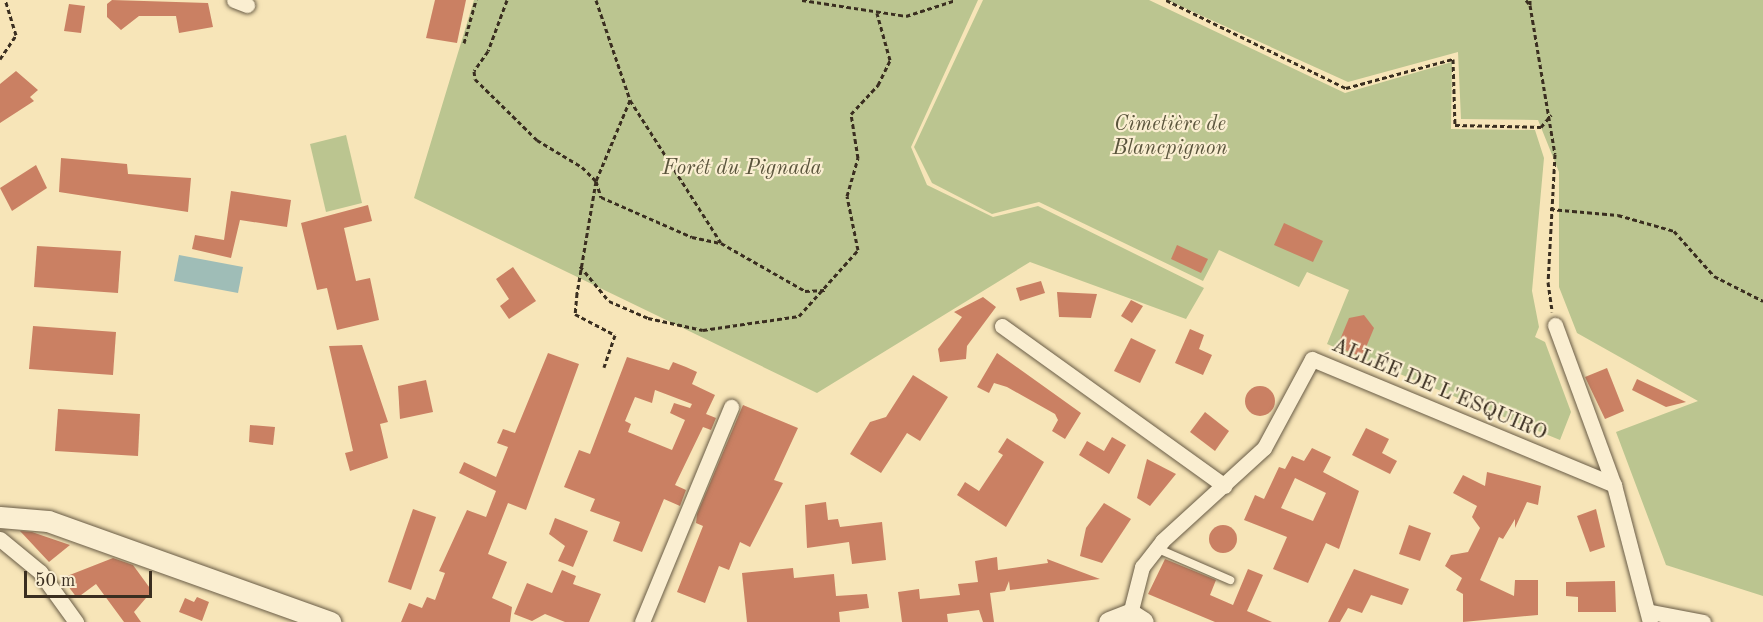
<!DOCTYPE html>
<html>
<head>
<meta charset="utf-8">
<style>
	body { margin:0 }
	#map { position:relative; width:1763px; height:622px; overflow:hidden; background:#f7e5b8; font-family:"Old Standard TT",serif }
	div>[style] { position:absolute }
	.green>* { inset:0; background:#bbc590 }
	.water>* { inset:0; background:#9fbdb7 }
	.building>* { inset:0; background:#ca8063 }
	.round { border-radius:50% }
	.path>* { height:3px; margin-top:-1.5px; transform-origin:0; background:repeating-linear-gradient(90deg,#3a2e20 0 4.5px,transparent 0 7.5px) }
	.roads { filter:drop-shadow(0 0 2px #695c46) drop-shadow(0 0 2px #695c46) }
	.lane>* { height:8px; margin:-4px; padding:0 4px; transform-origin:4px; border-radius:4px; background:#faeed1 }
	.street>* { height:15px; margin:-7.5px; padding:0 7.5px; transform-origin:7.5px; border-radius:7.5px; background:#faeed1 }
	.secondary>* { height:21px; margin:-10.5px; padding:0 10.5px; transform-origin:10.5px; border-radius:10.5px; background:#faeed1 }
	span { translate:-50% -50%; white-space:nowrap; text-align:center; line-height:1.15; -webkit-text-stroke:4.5px #faeed1; paint-order:stroke }
	.park-label { font-size:21px; color:#5a543c; font-style:italic }
	.street-label { font-size:21px; color:#3a2e20 }
	.scale { position:absolute; left:24px; top:571px; width:128px; height:27px; box-sizing:border-box; border:3px solid #3a2e20; border-top:0; padding-left:8px; font-size:18px; line-height:21px; white-space:nowrap; color:#3a2e20; -webkit-text-stroke:4px #faeed1; paint-order:stroke }
</style>
</head>
<body>
<div id="map">
	<div class="green">
		<div style="clip-path:polygon(474px 0,978px 0,911px 147px,927px 185px,993px 217px,1038px 206px,1204px 288px,1186px 319px,1030px 262px,817px 393px,414px 198px)"></div>
		<div style="clip-path:polygon(983px 0,1149px 0,1345px 93px,1452px 62px,1451px 129px,1535px 130px,1544px 158px,1532px 291px,1539px 327px,1535px 337px,1545px 342px,1571px 412px,1560px 440px,1327px 344px,1349px 290px,1307px 272px,1299px 287px,1219px 250px,1203px 281px,1039px 202px,992px 214px,932px 183px,914px 147px)"></div>
		<div style="clip-path:polygon(1167px 0,1763px 0,1763px 596px,1666px 565px,1616px 432px,1698px 401px,1577px 333px,1559px 287px,1559px 172px,1538px 120px,1461px 119px,1458px 52px,1348px 82px)"></div>
		<div style="clip-path:polygon(346px 135px,362px 203px,326px 212px,310px 144px)"></div>
	</div>
	<div class="water">
		<div style="clip-path:polygon(179px 255px,243px 267px,238px 293px,174px 281px)"></div>
	</div>
	<div class="building">
		<div style="clip-path:polygon(112px 0,208px 3px,213px 27px,179px 33px,176px 16px,139px 16px,121px 30px,107px 17px,107px 4px)"></div>
		<div style="clip-path:polygon(435px 0,466px 0,457px 43px,426px 38px)"></div>
		<div style="clip-path:polygon(69px 4px,85px 6px,81px 33px,64px 31px)"></div>
		<div style="clip-path:polygon(16px 71px,38px 90px,30px 97px,34px 101px,0 123px,0 84px)"></div>
		<div style="clip-path:polygon(61px 158px,127px 164px,128px 174px,191px 178px,188px 212px,59px 192px)"></div>
		<div style="clip-path:polygon(36px 165px,47px 188px,12px 211px,0 188px)"></div>
		<div style="clip-path:polygon(231px 191px,291px 200px,287px 227px,240px 220px,231px 258px,192px 249px,195px 235px,224px 240px)"></div>
		<div style="clip-path:polygon(368px 205px,372px 221px,344px 228px,356px 281px,370px 278px,379px 320px,337px 330px,327px 288px,317px 290px,301px 223px)"></div>
		<div style="clip-path:polygon(1284px 223px,1323px 241px,1313px 262px,1274px 245px)"></div>
		<div style="clip-path:polygon(1177px 245px,1208px 259px,1201px 273px,1171px 259px)"></div>
		<div style="clip-path:polygon(37px 246px,121px 251px,118px 293px,34px 287px)"></div>
		<div style="clip-path:polygon(513px 267px,536px 301px,509px 319px,500px 306px,509px 299px,496px 279px)"></div>
		<div style="clip-path:polygon(1041px 281px,1045px 293px,1020px 301px,1016px 288px)"></div>
		<div style="clip-path:polygon(1057px 292px,1097px 294px,1091px 318px,1059px 317px)"></div>
		<div style="clip-path:polygon(983px 297px,996px 307px,967px 346px,966px 359px,940px 362px,938px 349px,962px 317px,954px 312px)"></div>
		<div style="clip-path:polygon(1131px 300px,1143px 306px,1132px 323px,1121px 316px)"></div>
		<div style="clip-path:polygon(1364px 315px,1374px 328px,1362px 357px,1337px 347px,1349px 318px)"></div>
		<div style="clip-path:polygon(33px 326px,116px 332px,113px 375px,29px 369px)"></div>
		<div style="clip-path:polygon(1190px 329px,1204px 335px,1199px 349px,1212px 355px,1203px 375px,1175px 363px)"></div>
		<div style="clip-path:polygon(1131px 338px,1156px 350px,1140px 383px,1114px 371px)"></div>
		<div style="clip-path:polygon(362px 345px,388px 422px,380px 424px,388px 458px,350px 471px,345px 453px,353px 451px,329px 346px)"></div>
		<div style="clip-path:polygon(548px 353px,579px 364px,526px 510px,508px 503px,488px 554px,507px 562px,492px 598px,512px 607px,510px 622px,401px 622px,409px 603px,422px 608px,427px 597px,435px 600px,445px 573px,439px 571px,467px 510px,486px 517px,496px 491px,459px 473px,464px 462px,496px 477px,508px 447px,497px 443px,503px 429px,515px 433px)"></div>
		<div style="clip-path:polygon(997px 353px,1081px 413px,1065px 439px,1052px 431px,1058px 420px,1055px 414px,1007px 387px,994px 383px,989px 393px,977px 387px)"></div>
		<div style="clip-path:polygon(evenodd,627px 357px,669px 370px,673px 362px,686px 367px,697px 372px,692px 384px,715px 395px,706px 414px,716px 418px,711px 430px,703px 427px,675px 485px,686px 490px,680px 506px,664px 499px,642px 552px,613px 541px,620px 522px,590px 511px,595px 499px,564px 487px,579px 450px,590px 454px,627px 357px,655px 390px,692px 404px,690px 408px,674px 403px,670px 413px,685px 420px,672px 450px,628px 432px,631px 424px,625px 421px,635px 397px,652px 403px,655px 390px)"></div>
		<div style="clip-path:polygon(1607px 368px,1624px 411px,1605px 419px,1585px 377px)"></div>
		<div style="clip-path:polygon(913px 375px,948px 397px,920px 441px,907px 433px,881px 473px,850px 454px,870px 422px,886px 417px)"></div>
		<div style="clip-path:polygon(1637px 379px,1686px 402px,1666px 407px,1632px 390px)"></div>
		<div style="clip-path:polygon(426px 380px,433px 412px,400px 419px,398px 386px)"></div>
		<div class="round" style="left:1245px;top:386px;width:30px;height:30px"></div>
		<div style="clip-path:polygon(743px 405px,798px 428px,774px 480px,783px 483px,750px 547px,740px 542px,729px 570px,719px 566px,705px 603px,677px 592px,703px 526px,696px 523px,697px 514px)"></div>
		<div style="clip-path:polygon(58px 409px,140px 414px,138px 456px,55px 451px)"></div>
		<div style="clip-path:polygon(1205px 412px,1229px 431px,1215px 451px,1190px 432px)"></div>
		<div style="clip-path:polygon(250px 425px,275px 427px,273px 445px,249px 442px)"></div>
		<div style="clip-path:polygon(1366px 428px,1389px 439px,1382px 453px,1397px 461px,1390px 474px,1352px 455px)"></div>
		<div style="clip-path:polygon(1112px 437px,1126px 445px,1109px 474px,1079px 455px,1087px 441px,1104px 451px)"></div>
		<div style="clip-path:polygon(1007px 438px,1044px 462px,1006px 527px,957px 495px,965px 482px,979px 491px,1003px 455px,998px 452px)"></div>
		<div style="clip-path:polygon(evenodd,1312px 448px,1331px 457px,1323px 472px,1359px 491px,1339px 549px,1326px 543px,1308px 583px,1273px 569px,1287px 537px,1244px 520px,1255px 495px,1264px 499px,1279px 467px,1285px 469px,1292px 456px,1304px 461px,1312px 448px,1295px 478px,1326px 493px,1313px 521px,1281px 508px,1295px 478px)"></div>
		<div style="clip-path:polygon(1147px 459px,1176px 474px,1150px 506px,1137px 498px)"></div>
		<div style="clip-path:polygon(1487px 472px,1541px 486px,1538px 505px,1527px 502px,1515px 528px,1515px 519px,1503px 539px,1499px 537px,1480px 580px,1514px 596px,1515px 580px,1538px 580px,1538px 615px,1463px 622px,1463px 594px,1456px 590px,1462px 578px,1445px 566px,1451px 555px,1468px 552px,1480px 528px,1472px 517px,1477px 506px,1453px 493px,1463px 475px,1485px 486px)"></div>
		<div style="clip-path:polygon(826px 502px,828px 520px,838px 519px,840px 527px,882px 522px,886px 560px,852px 564px,849px 542px,807px 548px,805px 505px)"></div>
		<div style="clip-path:polygon(1104px 503px,1131px 519px,1102px 563px,1080px 556px,1086px 528px)"></div>
		<div style="clip-path:polygon(413px 509px,436px 517px,411px 590px,388px 582px)"></div>
		<div style="clip-path:polygon(1596px 509px,1605px 547px,1590px 552px,1577px 516px)"></div>
		<div style="clip-path:polygon(555px 518px,588px 531px,573px 567px,558px 561px,565px 546px,549px 534px)"></div>
		<div class="round" style="left:1209px;top:525px;width:28px;height:28px"></div>
		<div style="clip-path:polygon(1409px 525px,1431px 533px,1420px 561px,1399px 554px)"></div>
		<div style="clip-path:polygon(20px 531px,32px 532px,70px 545px,49px 562px)"></div>
		<div style="clip-path:polygon(997px 557px,998px 570px,1048px 563px,1047px 559px,1100px 579px,1010px 590px,1009px 581px,1005px 591px,990px 593px,994px 622px,983px 622px,979px 610px,947px 614px,948px 622px,902px 622px,898px 592px,919px 589px,920px 599px,960px 595px,958px 584px,978px 582px,975px 561px)"></div>
		<div style="clip-path:polygon(113px 558px,133px 565px,152px 591px,134px 612px,141px 622px,124px 622px,96px 584px,77px 598px,62px 578px)"></div>
		<div style="clip-path:polygon(1165px 559px,1216px 580px,1210px 595px,1233px 605px,1248px 569px,1263px 575px,1247px 611px,1272px 622px,1215px 622px,1148px 594px)"></div>
		<div style="clip-path:polygon(793px 568px,794px 578px,834px 574px,836px 596px,867px 594px,869px 608px,839px 612px,840px 622px,747px 622px,742px 573px)"></div>
		<div style="clip-path:polygon(1354px 569px,1409px 589px,1402px 605px,1371px 595px,1362px 613px,1348px 608px,1340px 622px,1328px 622px)"></div>
		<div style="clip-path:polygon(562px 570px,576px 576px,573px 584px,601px 594px,589px 622px,565px 622px,545px 614px,532px 621px,514px 614px,527px 583px,552px 593px)"></div>
		<div style="clip-path:polygon(1615px 581px,1616px 612px,1578px 612px,1578px 597px,1566px 596px,1566px 582px)"></div>
		<div style="clip-path:polygon(197px 597px,209px 602px,202px 621px,179px 612px,185px 598px,194px 602px)"></div>
	</div>
	<div class="path">
		<div style="left:507px;top:0;width:54px;rotate:110.4deg"></div>
		<div style="left:488px;top:51px;width:24px;rotate:125deg"></div>
		<div style="left:474px;top:71px;width:8px;rotate:83deg"></div>
		<div style="left:475px;top:79px;width:87px;rotate:44.5deg"></div>
		<div style="left:537px;top:140px;width:52px;rotate:31deg"></div>
		<div style="left:582px;top:167px;width:20px;rotate:45deg"></div>
		<div style="left:596px;top:181px;width:17px;rotate:73deg"></div>
		<div style="left:601px;top:197px;width:99px;rotate:23.7deg"></div>
		<div style="left:692px;top:237px;width:30px;rotate:12deg"></div>
		<div style="left:596px;top:0;width:106px;rotate:71.2deg"></div>
		<div style="left:630px;top:100px;width:88px;rotate:112.8deg"></div>
		<div style="left:596px;top:181px;width:114px;rotate:99.6deg"></div>
		<div style="left:577px;top:293px;width:21px;rotate:95deg"></div>
		<div style="left:575px;top:314px;width:45px;rotate:27.7deg"></div>
		<div style="left:615px;top:335px;width:34px;rotate:109deg"></div>
		<div style="left:802px;top:0;width:105px;rotate:8.7deg"></div>
		<div style="left:906px;top:16px;width:52px;rotate:-17.7deg"></div>
		<div style="left:1166px;top:0;width:200px;rotate:26.1deg"></div>
		<div style="left:1346px;top:88px;width:111px;rotate:-15.2deg"></div>
		<div style="left:1453px;top:59px;width:66px;rotate:88.3deg"></div>
		<div style="left:1455px;top:125px;width:86px;rotate:1.3deg"></div>
		<div style="left:1541px;top:127px;width:16px;rotate:-50deg"></div>
		<div style="left:1526px;top:0;width:6px;rotate:51deg"></div>
		<div style="left:1530px;top:5px;width:5px;rotate:-90deg"></div>
		<div style="left:1530px;top:5px;width:151px;rotate:80.5deg"></div>
		<div style="left:1555px;top:154px;width:128px;rotate:93.1deg"></div>
		<div style="left:1548px;top:282px;width:30px;rotate:82deg"></div>
		<div style="left:464px;top:43px;width:45px;rotate:-74.4deg"></div>
		<div style="left:0;top:59px;width:29px;rotate:-56deg"></div>
		<div style="left:16px;top:35px;width:37px;rotate:-107deg"></div>
		<div style="left:630px;top:100px;width:169px;rotate:57.5deg"></div>
		<div style="left:721px;top:243px;width:97px;rotate:29.7deg"></div>
		<div style="left:805px;top:291px;width:20px;rotate:-3deg"></div>
		<div style="left:1550px;top:209px;width:68px;rotate:5deg"></div>
		<div style="left:1618px;top:215px;width:58px;rotate:15.9deg"></div>
		<div style="left:1674px;top:231px;width:60px;rotate:48.4deg"></div>
		<div style="left:1714px;top:276px;width:55px;rotate:27deg"></div>
		<div style="left:580px;top:266px;width:45px;rotate:50.4deg"></div>
		<div style="left:609px;top:301px;width:43px;rotate:23.6deg"></div>
		<div style="left:648px;top:318px;width:56px;rotate:12.3deg"></div>
		<div style="left:703px;top:330px;width:97px;rotate:-8.3deg"></div>
		<div style="left:799px;top:316px;width:89px;rotate:-48.2deg"></div>
		<div style="left:858px;top:250px;width:55px;rotate:-101.5deg"></div>
		<div style="left:847px;top:196px;width:40px;rotate:-74deg"></div>
		<div style="left:858px;top:158px;width:45px;rotate:-99deg"></div>
		<div style="left:851px;top:114px;width:40px;rotate:-47deg"></div>
		<div style="left:878px;top:85px;width:28px;rotate:-64deg"></div>
		<div style="left:890px;top:60px;width:49px;rotate:-105.5deg"></div>
	</div>
	<div class="roads">
		<div class="lane">
			<div style="left:1156px;top:548px;width:81px;rotate:23.4deg"></div>
		</div>
		<div class="street">
			<div style="left:234px;top:0;width:14px;rotate:21deg"></div>
			<div style="left:1555px;top:325px;width:171px;rotate:69.8deg"></div>
			<div style="left:1002px;top:326px;width:274px;rotate:35.7deg"></div>
			<div style="left:0;top:539px;width:52px;rotate:39.5deg"></div>
			<div style="left:40px;top:572px;width:62px;rotate:54.2deg"></div>
			<div style="left:1651px;top:612px;width:53px;rotate:10.9deg"></div>
			<div style="left:1130px;top:614px;width:49px;rotate:-75.7deg"></div>
			<div style="left:1142px;top:567px;width:33px;rotate:-52deg"></div>
			<div style="left:1162px;top:541px;width:138px;rotate:-42.4deg"></div>
			<div style="left:1264px;top:448px;width:101px;rotate:-61.7deg"></div>
			<div style="left:1312px;top:359px;width:327px;rotate:22.6deg"></div>
			<div style="left:1614px;top:485px;width:142px;rotate:75.3deg"></div>
			<div style="left:642px;top:622px;width:233px;rotate:-67.5deg"></div>
		</div>
		<div class="secondary">
			<div style="left:0;top:517px;width:48px;rotate:4.8deg"></div>
			<div style="left:48px;top:521px;width:300px;rotate:19.7deg"></div>
			<div style="left:1109px;top:622px;width:22px;rotate:-21deg"></div>
			<div style="left:1130px;top:614px;width:15px;rotate:32deg"></div>
		</div>
	</div>
	<div class="park-label">
		<span style="left:1170px;top:137px">Cimetière de<br>Blancpignon</span>
		<span style="left:742px;top:169px">Forêt du Pignada</span>
	</div>
	<div class="street-label">
		<span style="left:1439px;top:390px;rotate:23deg">ALLÉE DE L'ESQUIRO</span>
	</div>
	<div class="scale">50 m</div>
</div>
</body>
</html>
